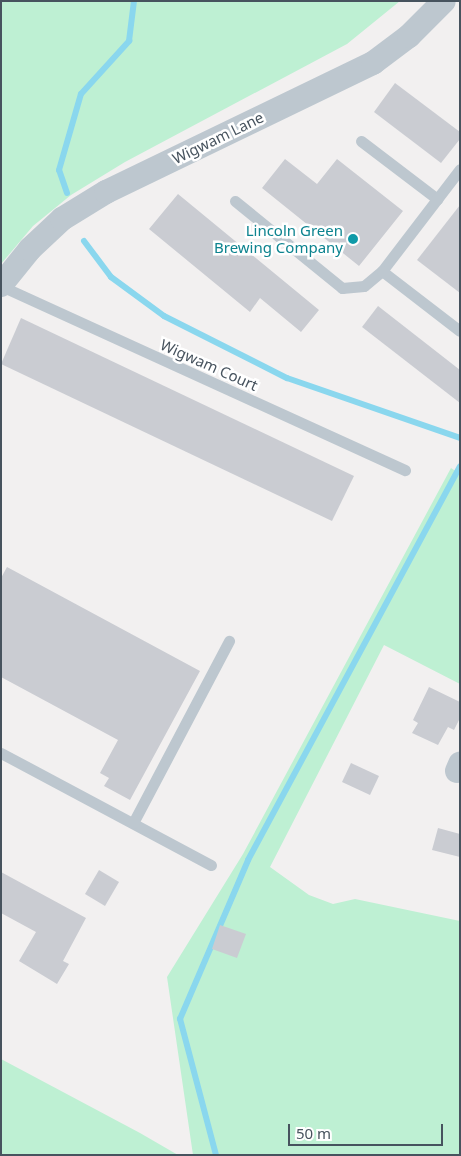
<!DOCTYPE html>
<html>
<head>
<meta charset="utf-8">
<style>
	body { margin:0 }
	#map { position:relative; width:461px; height:1156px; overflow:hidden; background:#f2f0f0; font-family:"Noto Sans",sans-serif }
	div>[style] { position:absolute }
	.green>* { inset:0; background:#bef0d3 }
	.stream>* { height:6px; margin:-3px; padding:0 3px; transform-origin:3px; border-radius:3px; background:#8ad7ee }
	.building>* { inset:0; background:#caccd2 }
	.service>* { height:11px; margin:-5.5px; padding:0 5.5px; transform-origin:5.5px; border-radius:5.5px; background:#bdc7cf }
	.minor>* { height:24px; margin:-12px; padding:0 12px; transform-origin:12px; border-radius:12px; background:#bdc7cf }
	.dots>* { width:14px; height:14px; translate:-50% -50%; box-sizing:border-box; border:2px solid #fff; border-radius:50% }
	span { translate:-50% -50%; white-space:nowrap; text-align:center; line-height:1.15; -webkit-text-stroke:5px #fff; paint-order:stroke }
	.street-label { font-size:15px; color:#47535e }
	.culture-label { font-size:15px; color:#0d838f }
	.right { translate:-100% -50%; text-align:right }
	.frame { position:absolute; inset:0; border:2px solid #47535e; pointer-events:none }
	.scale { position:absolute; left:288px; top:1124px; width:155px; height:22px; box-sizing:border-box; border:2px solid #47535e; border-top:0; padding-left:6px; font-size:15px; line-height:18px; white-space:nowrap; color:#47535e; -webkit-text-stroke:4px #fff; paint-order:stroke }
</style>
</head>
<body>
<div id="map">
	<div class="green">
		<div style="clip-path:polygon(1px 1px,400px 1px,347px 44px,125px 162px,71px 195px,33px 226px,1px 264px)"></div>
		<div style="clip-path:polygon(451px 468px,460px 474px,460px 684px,384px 645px,270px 867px,309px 895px,333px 904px,355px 899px,460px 921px,460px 1155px,193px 1155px,167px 977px,243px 854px)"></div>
		<div style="clip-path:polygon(1px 1059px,140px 1133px,178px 1155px,1px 1155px)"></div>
	</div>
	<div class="stream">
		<div style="left:67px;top:193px;width:24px;rotate:-109deg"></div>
		<div style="left:59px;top:170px;width:79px;rotate:-73.9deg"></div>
		<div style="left:81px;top:94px;width:72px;rotate:-47.8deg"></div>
		<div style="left:129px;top:41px;width:40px;rotate:-82.9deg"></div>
		<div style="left:84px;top:241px;width:45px;rotate:53.1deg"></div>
		<div style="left:111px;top:277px;width:66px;rotate:36.3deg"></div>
		<div style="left:164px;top:316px;width:138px;rotate:26.8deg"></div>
		<div style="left:287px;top:378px;width:183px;rotate:19.1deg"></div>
		<div style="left:216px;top:1155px;width:141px;rotate:-104.8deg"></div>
		<div style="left:180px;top:1019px;width:173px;rotate:-66.8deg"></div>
		<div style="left:248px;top:860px;width:447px;rotate:-61.7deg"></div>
	</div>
	<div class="building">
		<div style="clip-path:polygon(395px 83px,460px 132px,460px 139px,441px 163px,374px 112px)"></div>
		<div style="clip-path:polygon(285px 159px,317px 184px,337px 159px,403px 211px,359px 266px,262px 188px)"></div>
		<div style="clip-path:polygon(178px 194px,319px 310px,301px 332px,260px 298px,250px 312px,149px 229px)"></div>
		<div style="clip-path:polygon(460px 205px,460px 293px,417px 260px)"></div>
		<div style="clip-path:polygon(378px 306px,460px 370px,460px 403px,362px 327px)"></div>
		<div style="clip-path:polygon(21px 318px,354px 476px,332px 521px,1px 364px)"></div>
		<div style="clip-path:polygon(7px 567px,200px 671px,130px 800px,104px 786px,109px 778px,100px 773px,118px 740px,1px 677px,1px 578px)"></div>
		<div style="clip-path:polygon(429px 687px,460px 702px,460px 718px,454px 730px,448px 727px,438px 745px,412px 733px,418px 723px,413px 720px)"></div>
		<div style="clip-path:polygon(351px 763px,379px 776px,370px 795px,342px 782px)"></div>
		<div style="clip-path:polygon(438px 828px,460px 834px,460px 857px,432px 850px)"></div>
		<div style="clip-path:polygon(99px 870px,119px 882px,105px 906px,85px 894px)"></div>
		<div style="clip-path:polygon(1px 872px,86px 918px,63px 961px,69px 964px,57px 984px,19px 961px,36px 932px,1px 913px)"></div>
		<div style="clip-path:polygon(220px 925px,246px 934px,237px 958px,212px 949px)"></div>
	</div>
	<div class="service">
		<div style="left:361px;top:141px;width:96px;rotate:37.3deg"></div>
		<div style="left:235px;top:201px;width:138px;rotate:39.1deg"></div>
		<div style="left:342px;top:288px;width:22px;rotate:-5deg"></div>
		<div style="left:364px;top:286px;width:23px;rotate:-40deg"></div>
		<div style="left:382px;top:271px;width:128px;rotate:-52.6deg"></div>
		<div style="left:382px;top:271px;width:98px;rotate:37.6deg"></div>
		<div style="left:1px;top:286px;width:444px;rotate:24.5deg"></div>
		<div style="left:1px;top:753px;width:238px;rotate:28.1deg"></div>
		<div style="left:133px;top:823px;width:206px;rotate:-62.2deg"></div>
	</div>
	<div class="minor">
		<div style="left:1px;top:285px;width:46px;rotate:-51.1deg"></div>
		<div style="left:30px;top:249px;width:44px;rotate:-43.2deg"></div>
		<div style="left:62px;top:219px;width:52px;rotate:-31.5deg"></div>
		<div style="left:106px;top:192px;width:297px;rotate:-25.8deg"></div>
		<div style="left:373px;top:63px;width:45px;rotate:-36.9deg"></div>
		<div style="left:409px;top:36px;width:49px;rotate:-45deg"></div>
		<div style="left:457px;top:771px;width:8px;rotate:-67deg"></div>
	</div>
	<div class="dots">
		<div style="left:353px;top:239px;background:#0f9aa8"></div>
	</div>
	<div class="street-label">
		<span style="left:218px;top:138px;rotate:-26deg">Wigwam Lane</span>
		<span style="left:209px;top:365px;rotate:24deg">Wigwam Court</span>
	</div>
	<div class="culture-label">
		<span class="right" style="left:343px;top:239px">Lincoln Green<br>Brewing Company</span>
	</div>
	<div class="frame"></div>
	<div class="scale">50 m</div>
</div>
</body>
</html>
